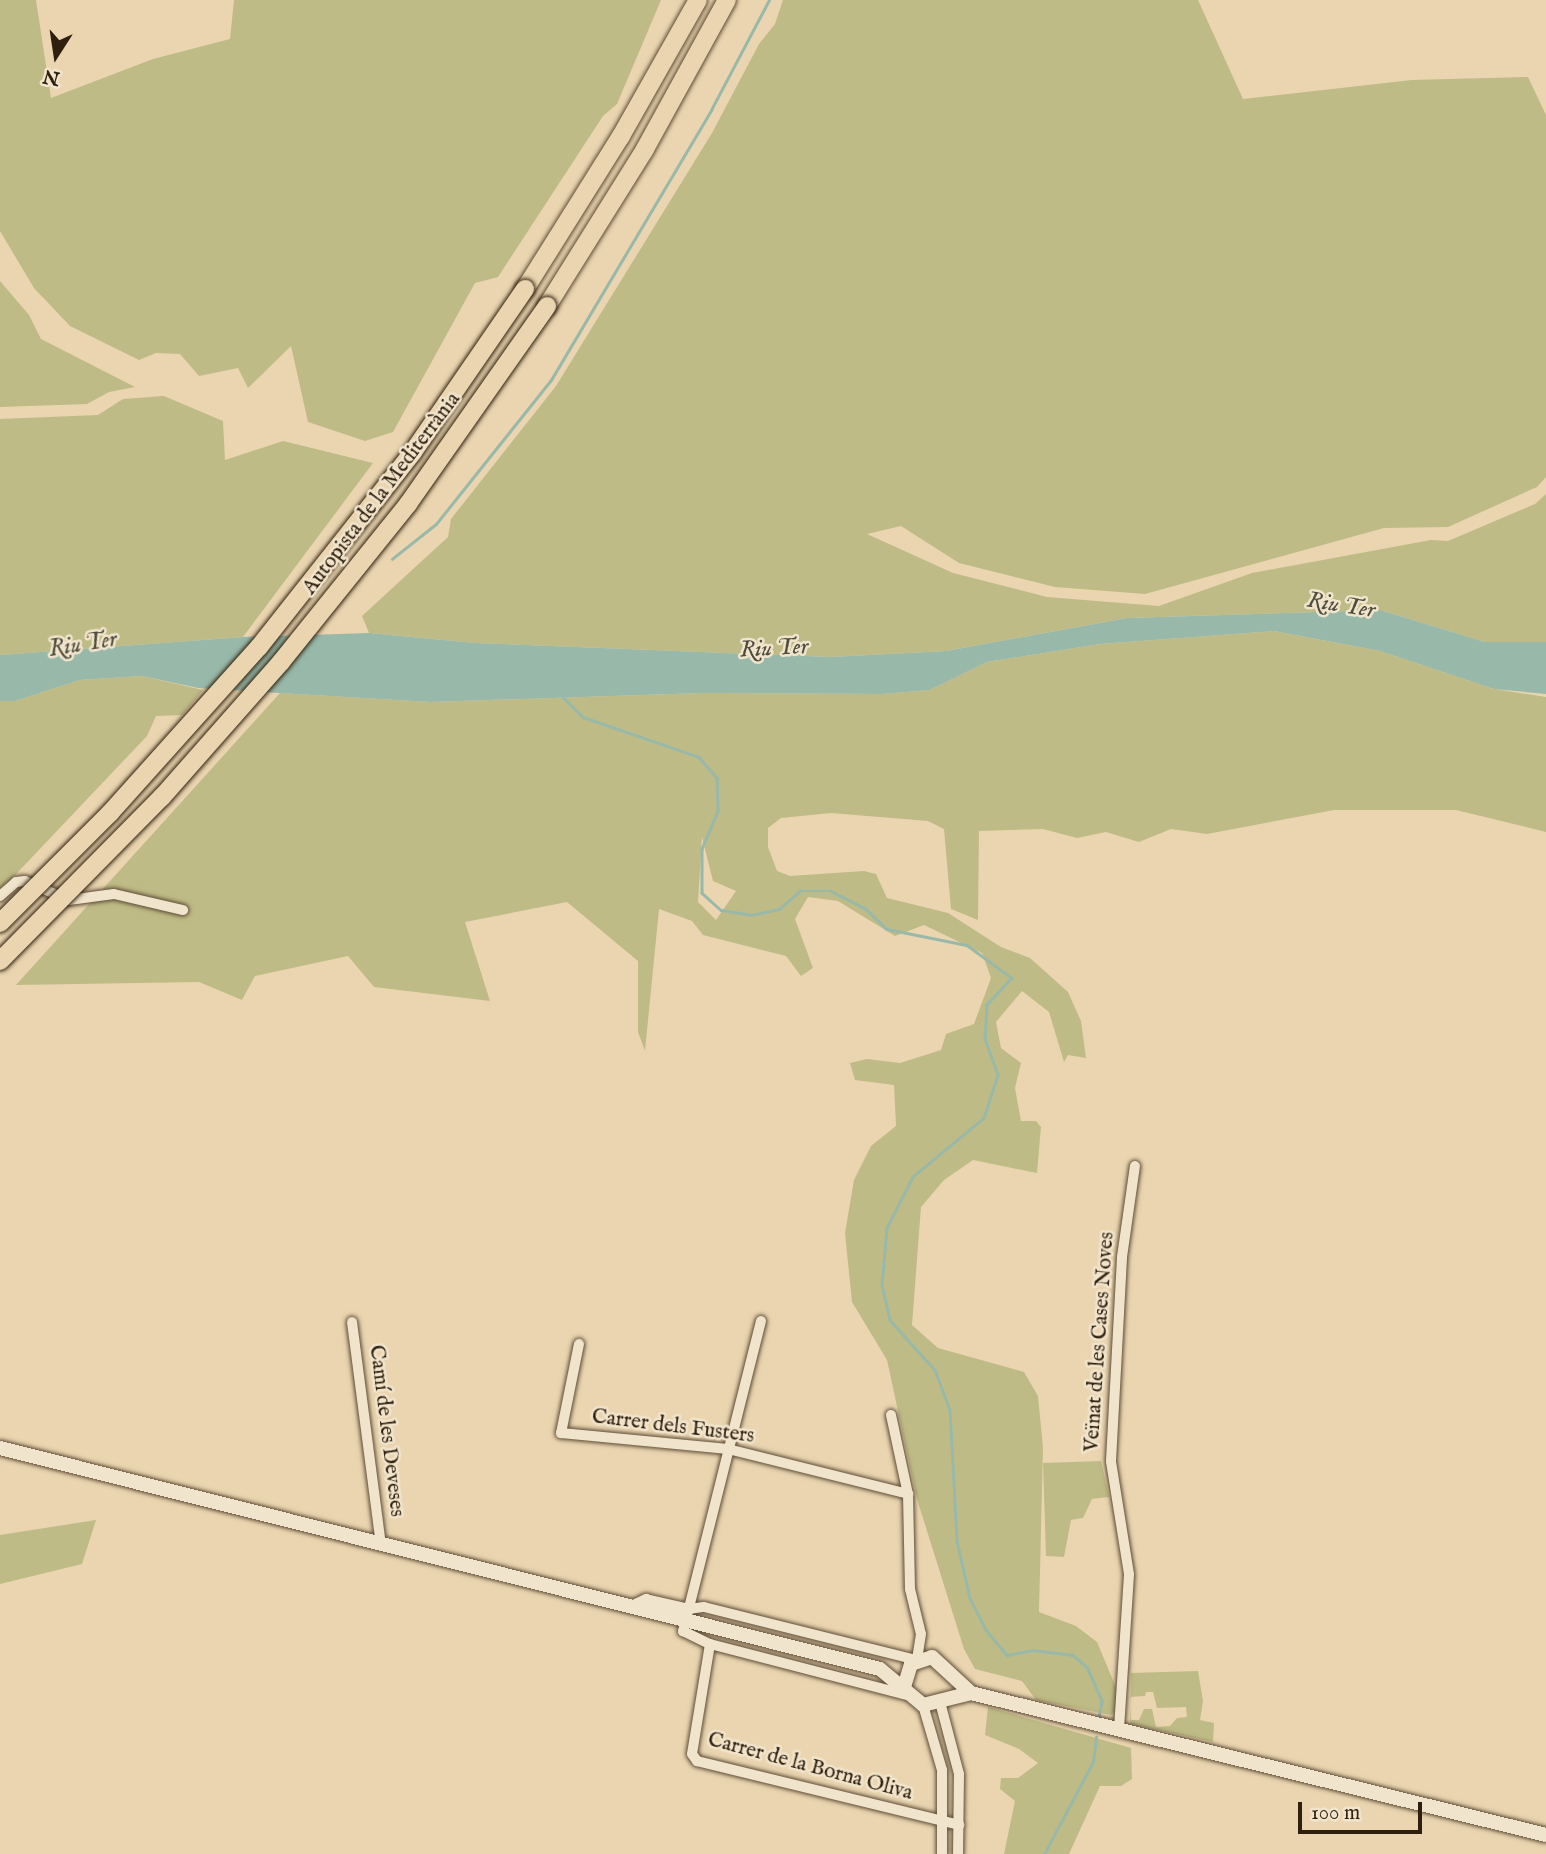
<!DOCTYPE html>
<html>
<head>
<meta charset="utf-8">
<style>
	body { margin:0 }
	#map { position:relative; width:1546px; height:1854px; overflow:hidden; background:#ead5b0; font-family:"IM FELL English",serif }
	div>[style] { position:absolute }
	.green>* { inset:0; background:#bfbb86 }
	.water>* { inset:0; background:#98b9a9 }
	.stream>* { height:2.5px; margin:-1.25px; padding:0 1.25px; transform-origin:1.25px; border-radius:1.25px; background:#98b9a9 }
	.roads { filter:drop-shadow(0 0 2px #5e4c36) drop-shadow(0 0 2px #5e4c36) }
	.street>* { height:10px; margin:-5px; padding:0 5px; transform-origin:5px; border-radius:5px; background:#f1e4cc }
	.secondary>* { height:14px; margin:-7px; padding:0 7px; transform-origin:7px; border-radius:7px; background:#f1e4cc }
	.highway>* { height:18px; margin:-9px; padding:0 9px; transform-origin:9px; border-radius:9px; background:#ead5b0 }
	.bridges { filter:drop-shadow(0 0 2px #2f1f0e) drop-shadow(0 0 2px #2f1f0e) }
	.highway-bridge>* { height:18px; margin:-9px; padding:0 9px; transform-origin:9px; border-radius:9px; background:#ead5b0 }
	span { translate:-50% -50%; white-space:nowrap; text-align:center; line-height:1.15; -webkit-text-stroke:5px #f1e4cc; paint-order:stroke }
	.street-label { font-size:21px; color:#2f1f0e }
	.water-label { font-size:23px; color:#4e4d3c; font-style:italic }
	.north { position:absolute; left:21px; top:21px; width:70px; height:70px; -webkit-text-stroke:5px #f1e4cc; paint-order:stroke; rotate:192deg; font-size:19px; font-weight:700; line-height:28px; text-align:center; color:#2f1f0e }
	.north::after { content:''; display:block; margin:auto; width:24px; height:32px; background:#2f1f0e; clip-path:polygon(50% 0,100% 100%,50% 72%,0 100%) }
	.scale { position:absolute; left:1298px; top:1802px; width:124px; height:32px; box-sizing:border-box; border:4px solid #2f1f0e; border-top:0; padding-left:9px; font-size:21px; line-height:24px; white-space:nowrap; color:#2f1f0e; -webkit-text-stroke:5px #f1e4cc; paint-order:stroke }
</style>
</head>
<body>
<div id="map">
	<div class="green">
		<div style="clip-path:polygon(0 0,36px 0,51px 98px,153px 59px,230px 39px,234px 0,661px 0,617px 104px,603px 116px,498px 277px,475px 283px,393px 432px,365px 441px,308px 422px,291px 346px,248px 388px,238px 368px,199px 376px,180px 354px,156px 353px,139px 360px,70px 326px,34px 288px,0 231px)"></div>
		<div style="clip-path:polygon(783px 0,1198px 0,1243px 99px,1412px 80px,1528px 77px,1546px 115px,1546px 477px,1537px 487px,1448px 527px,1384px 528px,1145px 594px,1055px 587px,959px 563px,901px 526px,867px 534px,953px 573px,1047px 597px,1159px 606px,1252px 573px,1431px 540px,1448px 541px,1535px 504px,1546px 494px,1546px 642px,1485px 642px,1380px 610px,1127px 618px,946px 651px,830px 657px,476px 643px,369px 633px,362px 616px,448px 537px,451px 519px,556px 386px,712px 133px,759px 44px,775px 24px)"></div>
		<div style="clip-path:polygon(0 281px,29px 315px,41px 339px,135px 387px,109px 392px,87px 404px,0 407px)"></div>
		<div style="clip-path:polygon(164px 396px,223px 421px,225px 460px,283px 441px,373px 463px,243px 637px,0 655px,0 419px,98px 415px,123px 399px)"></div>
		<div style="clip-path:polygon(evenodd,1274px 631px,1380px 651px,1494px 689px,1546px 697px,1546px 832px,1456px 810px,1334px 810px,1207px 834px,1171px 829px,1139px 842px,1106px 832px,1077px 838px,1043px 829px,979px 831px,978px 920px,951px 909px,944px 829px,928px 821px,831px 813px,781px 818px,768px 828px,768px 847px,777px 871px,790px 876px,864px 871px,876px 874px,887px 898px,948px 913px,1001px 947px,1030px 958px,1068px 992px,1081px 1021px,1086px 1058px,1068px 1055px,1064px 1062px,1049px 1012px,1022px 991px,996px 1022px,1001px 1048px,1021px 1063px,1015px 1088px,1021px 1121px,1036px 1121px,1041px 1127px,1037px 1173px,973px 1160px,944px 1180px,921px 1207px,912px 1325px,938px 1348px,1024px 1372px,1038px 1396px,1043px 1448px,1039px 1612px,1076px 1626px,1097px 1642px,1123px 1704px,1111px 1715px,1036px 1700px,1022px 1681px,975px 1669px,964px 1649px,917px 1499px,887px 1360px,852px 1302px,845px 1233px,854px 1180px,871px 1146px,896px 1126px,894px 1085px,855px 1080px,850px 1063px,867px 1059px,900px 1063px,941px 1050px,946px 1034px,974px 1024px,991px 978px,982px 953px,924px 925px,895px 936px,838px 901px,808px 897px,795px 919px,813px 968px,801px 976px,786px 956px,703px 935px,692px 921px,659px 909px,645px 1051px,638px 1032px,638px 961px,567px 902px,465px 922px,490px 1001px,374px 987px,348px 956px,255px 976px,242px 1000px,199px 982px,16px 985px,280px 693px,430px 702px,703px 693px,883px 694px,930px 690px,987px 662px,1100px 644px,1274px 631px,702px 837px,713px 881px,736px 891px,716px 920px,698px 902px,702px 837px)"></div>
		<div style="clip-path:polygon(142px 676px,203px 690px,182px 715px,156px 716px,147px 736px,0 891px,0 701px,15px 701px,80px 680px)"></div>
		<div style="clip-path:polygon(1101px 1461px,1109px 1497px,1092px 1499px,1083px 1518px,1071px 1520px,1064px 1557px,1046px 1556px,1043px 1463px)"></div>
		<div style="clip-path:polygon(96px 1520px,82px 1564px,0 1584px,0 1535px)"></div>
		<div style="clip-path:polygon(evenodd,1198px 1671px,1203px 1701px,1200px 1720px,1214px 1723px,1213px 1742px,1130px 1724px,1131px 1673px,1198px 1671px,1146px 1692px,1153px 1692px,1157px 1708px,1186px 1707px,1187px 1717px,1177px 1718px,1170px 1726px,1156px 1727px,1152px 1709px,1144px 1709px,1139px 1720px,1131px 1720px,1130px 1697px,1145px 1696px,1146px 1692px)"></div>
		<div style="clip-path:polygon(988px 1707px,1131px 1748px,1132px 1779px,1121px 1786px,1100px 1786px,1069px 1854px,1004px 1854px,1015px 1801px,1000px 1789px,1001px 1778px,1018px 1778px,1038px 1763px,1019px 1749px,985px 1735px)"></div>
	</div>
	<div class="water">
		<div style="clip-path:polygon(1380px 610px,1485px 642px,1546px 642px,1546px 694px,1494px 689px,1380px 651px,1274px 631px,1100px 644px,987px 662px,930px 690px,883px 694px,703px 693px,430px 702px,198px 688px,142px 676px,80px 680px,15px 701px,0 701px,0 655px,243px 637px,369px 633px,476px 643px,830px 657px,946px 651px,1127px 618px)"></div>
	</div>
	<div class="stream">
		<div style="left:392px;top:559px;width:56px;rotate:-38.5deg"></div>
		<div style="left:436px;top:524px;width:184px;rotate:-51.4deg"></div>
		<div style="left:551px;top:380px;width:314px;rotate:-59.3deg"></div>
		<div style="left:711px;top:110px;width:124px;rotate:-62.2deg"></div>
		<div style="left:563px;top:697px;width:28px;rotate:45deg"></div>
		<div style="left:583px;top:717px;width:123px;rotate:19deg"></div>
		<div style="left:699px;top:757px;width:28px;rotate:49deg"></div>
		<div style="left:717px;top:778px;width:33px;rotate:88deg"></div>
		<div style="left:718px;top:811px;width:41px;rotate:112.8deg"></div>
		<div style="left:702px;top:849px;width:44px;rotate:90deg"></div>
		<div style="left:702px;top:893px;width:25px;rotate:42deg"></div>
		<div style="left:721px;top:910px;width:30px;rotate:9deg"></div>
		<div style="left:751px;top:915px;width:29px;rotate:-12deg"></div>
		<div style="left:779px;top:909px;width:28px;rotate:-41deg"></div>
		<div style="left:800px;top:891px;width:31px"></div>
		<div style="left:831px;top:891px;width:38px;rotate:27deg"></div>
		<div style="left:865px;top:908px;width:30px;rotate:44deg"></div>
		<div style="left:887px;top:929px;width:82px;rotate:11.3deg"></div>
		<div style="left:967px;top:945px;width:56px;rotate:36.3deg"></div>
		<div style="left:1012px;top:978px;width:37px;rotate:133deg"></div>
		<div style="left:987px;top:1005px;width:34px;rotate:93deg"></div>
		<div style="left:985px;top:1039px;width:38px;rotate:70deg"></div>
		<div style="left:998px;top:1075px;width:45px;rotate:108deg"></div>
		<div style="left:984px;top:1118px;width:92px;rotate:140.3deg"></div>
		<div style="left:913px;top:1177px;width:57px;rotate:117deg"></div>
		<div style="left:887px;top:1228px;width:57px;rotate:95deg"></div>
		<div style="left:882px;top:1285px;width:36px;rotate:77deg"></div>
		<div style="left:890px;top:1320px;width:67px;rotate:48deg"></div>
		<div style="left:935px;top:1370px;width:43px;rotate:69.4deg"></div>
		<div style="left:950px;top:1410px;width:131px;rotate:86.9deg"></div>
		<div style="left:957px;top:1541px;width:58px;rotate:77.2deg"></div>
		<div style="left:970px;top:1598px;width:36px;rotate:63deg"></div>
		<div style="left:986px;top:1630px;width:33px;rotate:50deg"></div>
		<div style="left:1007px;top:1655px;width:26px;rotate:-11deg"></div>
		<div style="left:1033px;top:1650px;width:40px;rotate:7.1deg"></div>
		<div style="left:1073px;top:1655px;width:18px;rotate:41deg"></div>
		<div style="left:1087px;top:1667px;width:37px;rotate:66deg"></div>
		<div style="left:1102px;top:1701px;width:17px;rotate:100deg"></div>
		<div style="left:1044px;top:1854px;width:104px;rotate:-62deg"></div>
		<div style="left:1093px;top:1762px;width:25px;rotate:-83deg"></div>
	</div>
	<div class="roads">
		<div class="street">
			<div style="left:0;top:896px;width:21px;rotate:-41deg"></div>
			<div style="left:16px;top:882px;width:9px;rotate:-6deg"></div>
			<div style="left:25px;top:881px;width:48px;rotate:23.4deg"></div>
			<div style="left:69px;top:900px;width:45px;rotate:-7.6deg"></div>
			<div style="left:114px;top:894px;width:71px;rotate:13.1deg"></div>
			<div style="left:761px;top:1321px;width:320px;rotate:104.1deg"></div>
			<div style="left:683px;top:1631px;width:30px;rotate:26deg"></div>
			<div style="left:710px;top:1644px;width:203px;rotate:14.5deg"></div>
			<div style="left:352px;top:1322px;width:224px;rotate:82.6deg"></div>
			<div style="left:579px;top:1344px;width:91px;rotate:101.4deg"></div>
			<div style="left:561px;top:1433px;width:168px;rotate:5.5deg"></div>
			<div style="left:728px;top:1449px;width:186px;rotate:14deg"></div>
			<div style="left:891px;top:1415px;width:81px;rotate:77.9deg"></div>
			<div style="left:908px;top:1494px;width:95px;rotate:88.8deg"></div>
			<div style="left:910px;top:1589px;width:46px;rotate:76.3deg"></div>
			<div style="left:921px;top:1634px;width:25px;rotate:99deg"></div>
			<div style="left:631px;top:1606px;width:17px;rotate:-25deg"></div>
			<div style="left:646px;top:1599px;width:44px;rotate:13.1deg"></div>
			<div style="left:689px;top:1609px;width:15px;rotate:-8deg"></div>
			<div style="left:704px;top:1607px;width:219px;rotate:14deg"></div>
			<div style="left:710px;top:1644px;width:111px;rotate:99.3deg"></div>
			<div style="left:692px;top:1754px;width:9px;rotate:54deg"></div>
			<div style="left:697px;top:1761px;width:270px;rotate:13.7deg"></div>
			<div style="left:940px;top:1702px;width:74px;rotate:75.2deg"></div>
			<div style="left:959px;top:1774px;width:80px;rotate:90.7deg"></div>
			<div style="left:923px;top:1705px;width:68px;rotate:73.7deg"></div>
			<div style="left:942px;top:1770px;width:84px;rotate:90deg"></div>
			<div style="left:1119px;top:1729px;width:155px;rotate:-86.3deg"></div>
			<div style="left:1129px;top:1574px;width:114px;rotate:-99.1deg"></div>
			<div style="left:1111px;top:1461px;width:204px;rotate:-86.9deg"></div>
			<div style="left:1122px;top:1257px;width:92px;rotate:-81.9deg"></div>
		</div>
		<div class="secondary">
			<div style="left:0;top:1448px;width:907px;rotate:14.1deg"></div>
			<div style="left:880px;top:1669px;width:56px;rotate:39.9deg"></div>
			<div style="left:923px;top:1705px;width:49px;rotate:-14deg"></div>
			<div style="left:971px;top:1693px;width:592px;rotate:13.87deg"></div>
			<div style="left:904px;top:1687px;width:24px;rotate:-73deg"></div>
			<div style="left:911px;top:1664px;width:22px;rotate:-18deg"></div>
			<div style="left:932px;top:1657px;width:53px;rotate:42.7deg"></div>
		</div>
		<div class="highway">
			<div style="left:525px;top:289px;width:181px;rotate:-57.9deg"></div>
			<div style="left:621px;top:136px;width:156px;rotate:-60.5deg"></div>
			<div style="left:547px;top:306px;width:185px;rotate:-58deg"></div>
			<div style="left:645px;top:149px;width:170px;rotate:-61.2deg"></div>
		</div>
	</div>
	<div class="bridges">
		<div class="highway-bridge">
			<div style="left:0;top:923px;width:156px;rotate:-45deg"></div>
			<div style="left:110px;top:813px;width:223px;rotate:-48.1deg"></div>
			<div style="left:259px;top:647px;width:248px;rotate:-51.7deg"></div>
			<div style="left:413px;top:452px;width:198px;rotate:-55.5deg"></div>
			<div style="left:0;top:961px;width:231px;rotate:-45.4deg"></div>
			<div style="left:162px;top:797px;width:180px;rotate:-48.6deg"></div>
			<div style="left:281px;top:662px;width:203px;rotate:-51.2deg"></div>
			<div style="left:408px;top:504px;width:242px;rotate:-54.9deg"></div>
		</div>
	</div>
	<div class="street-label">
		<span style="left:382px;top:494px;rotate:-53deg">Autopista de la Mediterrània</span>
		<span style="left:1100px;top:1342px;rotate:-86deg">Veïnat de les Cases Noves</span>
		<span style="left:673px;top:1427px;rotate:7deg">Carrer dels Fusters</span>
		<span style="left:386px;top:1431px;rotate:83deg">Camí de les Deveses</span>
		<span style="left:810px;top:1767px;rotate:15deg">Carrer de la Borna Oliva</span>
	</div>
	<div class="water-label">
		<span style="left:1341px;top:606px;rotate:9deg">Riu Ter</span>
		<span style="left:83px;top:645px;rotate:-9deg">Riu Ter</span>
		<span style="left:774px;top:649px;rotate:-3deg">Riu Ter</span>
	</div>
	<div class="north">N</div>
	<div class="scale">100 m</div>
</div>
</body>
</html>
